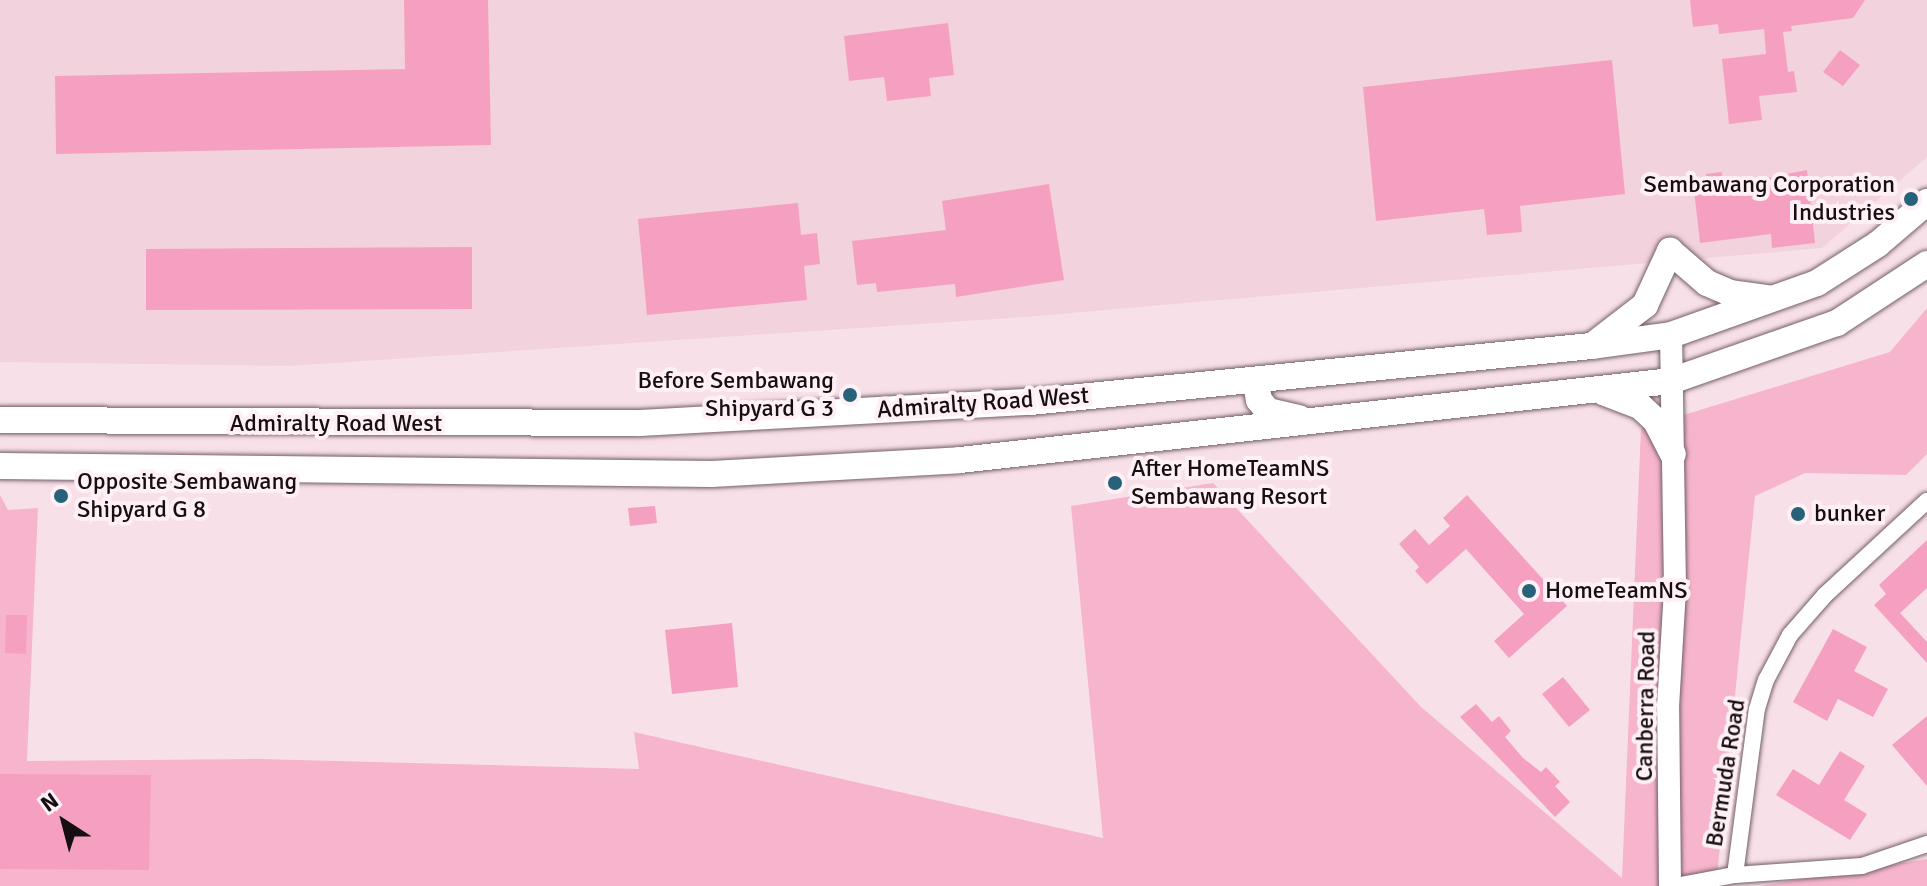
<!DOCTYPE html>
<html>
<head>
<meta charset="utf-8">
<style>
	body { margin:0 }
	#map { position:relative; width:1927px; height:886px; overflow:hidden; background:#f8e0e8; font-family:Signika,sans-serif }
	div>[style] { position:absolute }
	.built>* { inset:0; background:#f2d2dd }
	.green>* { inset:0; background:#f6b5cd }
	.building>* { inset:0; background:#f6a0c1 }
	.roads { filter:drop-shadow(0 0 2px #745f67) drop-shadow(0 0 2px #745f67) }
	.street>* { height:16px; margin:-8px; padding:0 8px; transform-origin:8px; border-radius:8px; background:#fff }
	.secondary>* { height:22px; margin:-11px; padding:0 11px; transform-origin:11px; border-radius:11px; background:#fff }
	.primary>* { height:26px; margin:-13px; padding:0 13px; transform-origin:13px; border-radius:13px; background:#fff }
	.dots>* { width:22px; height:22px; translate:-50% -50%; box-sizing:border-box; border:4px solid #fff0f5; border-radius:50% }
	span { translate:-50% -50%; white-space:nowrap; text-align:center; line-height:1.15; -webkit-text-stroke:8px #fff0f5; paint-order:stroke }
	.poi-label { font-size:24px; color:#160e11 }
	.right { translate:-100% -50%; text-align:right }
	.left { translate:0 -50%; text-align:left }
	.street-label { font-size:24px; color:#160e11 }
	.north { position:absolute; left:24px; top:782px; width:80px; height:80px; -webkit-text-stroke:6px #fff0f5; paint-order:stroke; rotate:324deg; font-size:22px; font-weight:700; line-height:32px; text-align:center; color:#160e11 }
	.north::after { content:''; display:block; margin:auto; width:28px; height:36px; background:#160e11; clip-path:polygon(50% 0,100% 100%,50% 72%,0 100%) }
</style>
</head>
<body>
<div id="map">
	<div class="built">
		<div style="clip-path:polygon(0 0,1927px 0,1927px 157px,1822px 248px,1025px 317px,288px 366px,0 362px)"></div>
	</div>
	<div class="green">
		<div style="clip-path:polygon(1927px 308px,1927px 454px,1906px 475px,1805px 473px,1755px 496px,1716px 886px,0 886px,0 495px,8px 510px,38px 508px,27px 761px,260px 759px,639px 769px,634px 732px,1103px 838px,1071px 506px,1213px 483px,1421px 707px,1622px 878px,1641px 428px,1890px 352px)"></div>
		<div style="clip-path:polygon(1927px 859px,1927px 886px,1760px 886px)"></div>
	</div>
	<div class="building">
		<div style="clip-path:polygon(404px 0,488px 0,491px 145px,56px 154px,55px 76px,405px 69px)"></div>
		<div style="clip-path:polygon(1690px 0,1865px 0,1853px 18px,1791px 26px,1792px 31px,1783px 32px,1788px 72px,1794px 71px,1797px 92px,1759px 96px,1762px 120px,1729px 124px,1722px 59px,1766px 54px,1764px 29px,1719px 34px,1718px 24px,1693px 27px)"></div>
		<div style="clip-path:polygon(948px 23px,954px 75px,929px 78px,931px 96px,887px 101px,884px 77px,849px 81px,844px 36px)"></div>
		<div style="clip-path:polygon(1840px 50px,1860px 65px,1843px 86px,1823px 72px)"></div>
		<div style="clip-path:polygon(1612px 60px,1625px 194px,1520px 206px,1522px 232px,1487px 235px,1484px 209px,1376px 221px,1363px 87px)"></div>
		<div style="clip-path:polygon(1807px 170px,1815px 243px,1772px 248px,1771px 234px,1700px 243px,1694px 190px,1708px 189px,1706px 174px,1722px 172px,1723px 187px)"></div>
		<div style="clip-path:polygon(1049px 184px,1064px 280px,956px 297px,955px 284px,877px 292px,876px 283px,857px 285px,852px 241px,946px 230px,942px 201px)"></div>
		<div style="clip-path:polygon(798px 203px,801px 235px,817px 233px,820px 264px,804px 266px,807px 300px,647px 315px,638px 219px)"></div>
		<div style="clip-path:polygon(472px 247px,472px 309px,146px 310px,146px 249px)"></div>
		<div style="clip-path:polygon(1467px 495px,1567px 606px,1509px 658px,1494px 641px,1524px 614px,1466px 549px,1427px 584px,1415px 571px,1419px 567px,1399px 544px,1415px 529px,1429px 545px,1450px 526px,1443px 518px)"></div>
		<div style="clip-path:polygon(655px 506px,657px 523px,630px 526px,628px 508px)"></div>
		<div style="clip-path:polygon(1927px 540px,1927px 588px,1900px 613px,1927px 642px,1927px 663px,1874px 605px,1886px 594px,1879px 585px)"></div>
		<div style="clip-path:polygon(6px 615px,27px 615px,26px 654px,5px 653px)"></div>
		<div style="clip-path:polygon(732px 623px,738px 687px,672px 694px,665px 630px)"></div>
		<div style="clip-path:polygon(1833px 629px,1867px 647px,1854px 671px,1888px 689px,1873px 717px,1838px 699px,1827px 721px,1793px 702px)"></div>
		<div style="clip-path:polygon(1563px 677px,1590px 710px,1569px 727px,1542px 694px)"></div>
		<div style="clip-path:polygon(1476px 704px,1492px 722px,1499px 716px,1511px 731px,1505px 737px,1523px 758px,1541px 772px,1546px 767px,1560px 782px,1555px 786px,1570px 802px,1555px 817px,1460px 717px)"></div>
		<div style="clip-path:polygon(1927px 716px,1927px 786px,1892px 745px)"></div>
		<div style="clip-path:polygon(1840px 751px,1865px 766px,1844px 800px,1867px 814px,1850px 840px,1776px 795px,1793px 769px,1819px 785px)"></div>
		<div style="clip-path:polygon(0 774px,151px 775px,149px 870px,0 869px)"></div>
	</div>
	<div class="roads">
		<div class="street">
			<div style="left:1735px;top:875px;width:167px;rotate:-82.5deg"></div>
			<div style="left:1757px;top:709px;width:30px;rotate:-73deg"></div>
			<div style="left:1766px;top:680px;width:51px;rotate:-61.9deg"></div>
			<div style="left:1790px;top:635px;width:53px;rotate:-48.8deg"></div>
			<div style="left:1825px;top:595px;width:139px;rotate:-42.7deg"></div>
			<div style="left:1675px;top:886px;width:61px;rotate:-10.4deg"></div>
			<div style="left:1735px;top:875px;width:127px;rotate:-4.1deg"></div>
			<div style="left:1862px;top:866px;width:69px;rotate:-18.7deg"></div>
		</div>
		<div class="secondary">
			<div style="left:1670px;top:886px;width:179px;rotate:-90.6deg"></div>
			<div style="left:1668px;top:707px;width:119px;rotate:-86.6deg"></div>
			<div style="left:1675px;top:588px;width:253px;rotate:-90.9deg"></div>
		</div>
		<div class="primary">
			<div style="left:1597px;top:342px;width:61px;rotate:-37.6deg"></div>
			<div style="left:1645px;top:305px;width:60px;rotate:-65.2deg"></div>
			<div style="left:1670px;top:251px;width:49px;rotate:40.9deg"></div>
			<div style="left:1707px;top:283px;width:26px;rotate:23deg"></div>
			<div style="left:1731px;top:293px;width:37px;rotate:8deg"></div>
			<div style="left:1256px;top:382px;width:18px;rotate:81deg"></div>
			<div style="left:1259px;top:400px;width:14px;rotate:51deg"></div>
			<div style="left:1268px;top:411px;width:32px;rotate:13deg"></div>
			<div style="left:1603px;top:392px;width:40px;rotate:21deg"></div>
			<div style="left:1640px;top:406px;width:22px;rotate:43deg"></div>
			<div style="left:1656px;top:421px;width:37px;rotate:63deg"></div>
			<div style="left:0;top:420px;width:639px;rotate:0.27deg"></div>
			<div style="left:639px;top:423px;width:392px;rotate:-3.1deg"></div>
			<div style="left:1030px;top:402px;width:564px;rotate:-5.7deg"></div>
			<div style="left:1591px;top:346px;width:81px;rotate:-7.8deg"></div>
			<div style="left:1671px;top:335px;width:155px;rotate:-19.6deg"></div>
			<div style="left:1817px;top:283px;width:72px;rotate:-32.6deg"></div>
			<div style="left:1878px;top:244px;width:65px;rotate:-40.6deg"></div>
			<div style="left:0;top:466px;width:712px;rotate:0.64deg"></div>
			<div style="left:712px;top:474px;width:248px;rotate:-3.2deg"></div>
			<div style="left:960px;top:460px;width:715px;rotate:-6.34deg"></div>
			<div style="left:1671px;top:381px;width:176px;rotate:-19.3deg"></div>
			<div style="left:1837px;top:323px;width:108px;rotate:-33.2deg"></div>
		</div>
	</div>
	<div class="dots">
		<div style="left:1911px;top:199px;background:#27617a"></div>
		<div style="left:850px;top:395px;background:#27617a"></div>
		<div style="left:1115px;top:483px;background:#27617a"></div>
		<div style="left:61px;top:496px;background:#27617a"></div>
		<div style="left:1798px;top:514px;background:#27617a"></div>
		<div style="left:1529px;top:591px;background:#27617a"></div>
	</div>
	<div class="poi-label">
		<span class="right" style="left:1895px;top:199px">Sembawang Corporation<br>Industries</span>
		<span class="right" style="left:834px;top:395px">Before Sembawang<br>Shipyard G 3</span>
		<span class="left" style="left:1131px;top:483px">After HomeTeamNS<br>Sembawang Resort</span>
		<span class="left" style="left:77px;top:496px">Opposite Sembawang<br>Shipyard G 8</span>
		<span class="left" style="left:1814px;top:514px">bunker</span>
		<span class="left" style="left:1545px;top:591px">HomeTeamNS</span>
	</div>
	<div class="street-label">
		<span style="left:983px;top:403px;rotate:-4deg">Admiralty Road West</span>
		<span style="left:336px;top:424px">Admiralty Road West</span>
		<span style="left:1646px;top:706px;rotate:-89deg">Canberra Road</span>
		<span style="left:1726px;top:773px;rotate:-81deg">Bermuda Road</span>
	</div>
	<div class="north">N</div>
</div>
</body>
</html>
